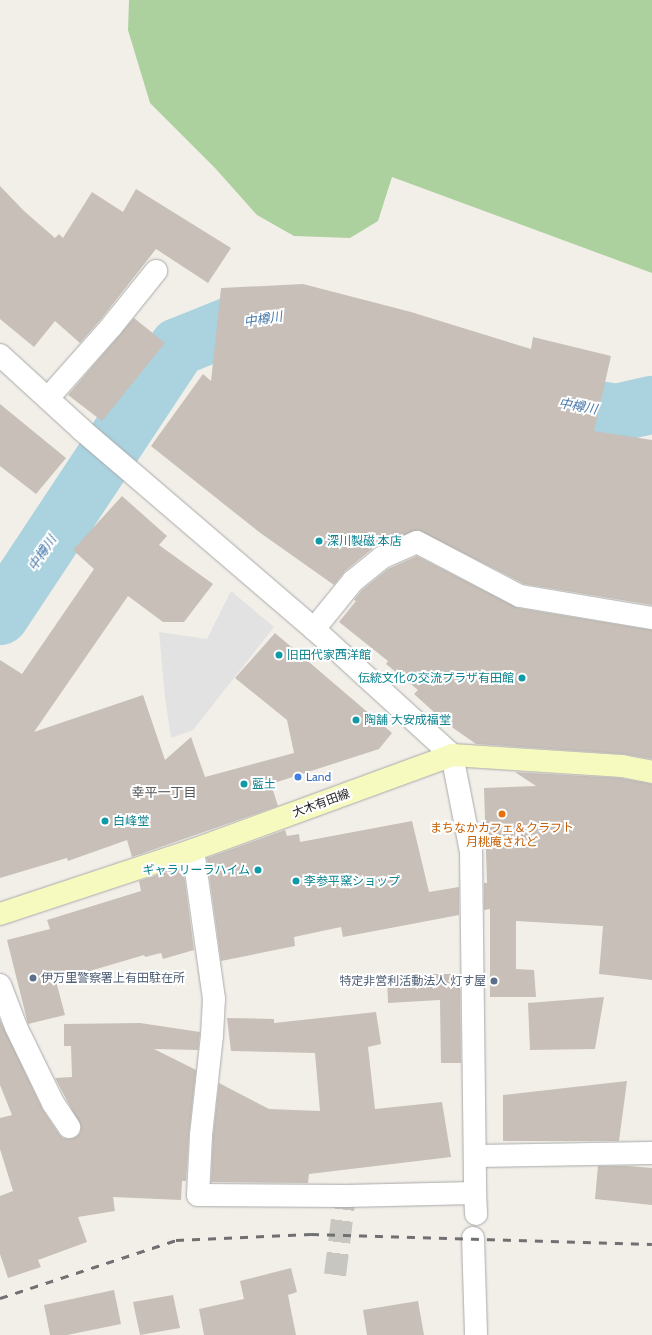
<!DOCTYPE html>
<html>
<head>
<meta charset="utf-8">
<style>
	body { margin:0 }
	#map { position:relative; width:652px; height:1335px; overflow:hidden; background:#f2efe9; font-family:Cabin,"Noto Sans JP",sans-serif }
	div>[style] { position:absolute }
	.forest>* { inset:0; background:#add19e }
	.parking>* { inset:0; background:#e2e2e2 }
	.river>* { height:58px; margin:-29px; padding:0 29px; transform-origin:29px; border-radius:29px; background:#aad3df }
	.building>* { inset:0; background:#c7bfb8 }
	.minor-tunnel>* { height:22px; margin-top:-11px; transform-origin:0; background:repeating-linear-gradient(90deg,#c8c6c1 0 22px,transparent 0 33px) }
	.roads { filter:drop-shadow(0 0 1px #a9a9a9) drop-shadow(0 0 1px #a9a9a9) }
	.pedestrian>* { height:22px; margin:-11px; padding:0 11px; transform-origin:11px; border-radius:11px; background:#fff }
	.minor>* { height:22px; margin:-11px; padding:0 11px; transform-origin:11px; border-radius:11px; background:#fff }
	.secondary>* { height:22px; margin:-11px; padding:0 11px; transform-origin:11px; border-radius:11px; background:#f7fabf }
	.rail>* { height:3px; margin-top:-1.5px; transform-origin:0; background:repeating-linear-gradient(90deg,#707070 0 8px,transparent 0 16px) }
	.dots>* { width:11px; height:11px; translate:-50% -50%; box-sizing:border-box; border:2px solid #fff; border-radius:50% }
	span { translate:-50% -50%; white-space:nowrap; text-align:center; line-height:1.15; -webkit-text-stroke:4px #fff; paint-order:stroke }
	.culture-label { font-size:12px; color:#0d838f }
	.left { translate:0 -50%; text-align:left }
	.right { translate:-100% -50%; text-align:right }
	.shop-label { font-size:12px; color:#366cbe }
	.street-label { font-size:12px; color:#222 }
	.food-label { font-size:12px; color:#c56008 }
	.service-label { font-size:12px; color:#4e5e75 }
	.water-label { font-size:13px; color:#4a7aab; font-style:italic }
	.neighbourhood-label { font-size:13px; color:#555 }
</style>
</head>
<body>
<div id="map">
	<div class="forest">
		<div style="clip-path:polygon(129px 0,652px 0,652px 273px,392px 177px,378px 221px,350px 238px,294px 236px,257px 215px,215px 168px,150px 103px,128px 30px)"></div>
	</div>
	<div class="parking">
		<div style="clip-path:polygon(231px 591px,274px 627px,193px 730px,171px 738px,165px 697px,159px 632px,207px 639px)"></div>
	</div>
	<div class="river">
		<div style="left:519px;top:396px;width:98px;rotate:9.9deg"></div>
		<div style="left:616px;top:413px;width:37px;rotate:-13deg"></div>
		<div style="left:0;top:616px;width:323px;rotate:-56.5deg"></div>
		<div style="left:178px;top:347px;width:67px;rotate:-22deg"></div>
		<div style="left:240px;top:322px;width:56px;rotate:-8.3deg"></div>
	</div>
	<div class="building">
		<div style="clip-path:polygon(0 186px,24px 211px,55px 238px,59px 234px,63px 238px,92px 192px,123px 212px,136px 189px,231px 248px,208px 283px,156px 249px,101px 319px,80px 343px,55px 321px,34px 347px,0 319px)"></div>
		<div style="clip-path:polygon(303px 284px,411px 312px,531px 349px,533px 337px,611px 356px,594px 431px,652px 440px,652px 605px,524px 584px,418px 530px,373px 548px,345px 571px,334px 585px,259px 532px,151px 446px,203px 374px,211px 381px,221px 288px)"></div>
		<div style="clip-path:polygon(134px 318px,165px 343px,102px 421px,68px 395px)"></div>
		<div style="clip-path:polygon(0 404px,66px 458px,36px 494px,0 466px)"></div>
		<div style="clip-path:polygon(122px 496px,167px 536px,159px 545px,213px 584px,184px 622px,163px 622px,128px 596px,34px 732px,143px 695px,165px 760px,191px 737px,205px 777px,294px 753px,287px 720px,235px 678px,275px 633px,392px 733px,379px 749px,271px 784px,278px 806px,132px 857px,127px 840px,68px 861px,67px 858px,0 878px,0 660px,22px 674px,94px 569px,73px 550px)"></div>
		<div style="clip-path:polygon(417px 556px,518px 608px,652px 630px,652px 759px,623px 754px,476px 744px,446px 723px,414px 694px,418px 690px,386px 664px,388px 661px,339px 622px,356px 601px,354px 600px,362px 590px,388px 569px)"></div>
		<div style="clip-path:polygon(515px 772px,620px 778px,652px 784px,652px 980px,599px 974px,603px 926px,516px 921px,516px 969px,534px 970px,536px 997px,490px 997px,490px 909px,484px 910px,484px 883px,487px 883px,484px 788px,536px 786px)"></div>
		<div style="clip-path:polygon(412px 821px,429px 892px,459px 887px,459px 915px,343px 937px,341px 927px,294px 937px,295px 946px,221px 961px,207px 858px,285px 830px,287px 836px,299px 834px,300px 842px)"></div>
		<div style="clip-path:polygon(183px 867px,194px 950px,163px 959px,161px 953px,145px 957px,144px 955px,56px 981px,65px 1015px,28px 1024px,7px 940px,50px 929px,47px 920px,141px 891px,139px 881px)"></div>
		<div style="clip-path:polygon(387px 974px,460px 974px,461px 1063px,441px 1063px,440px 1000px,388px 1003px)"></div>
		<div style="clip-path:polygon(604px 997px,595px 1049px,530px 1050px,528px 1003px)"></div>
		<div style="clip-path:polygon(376px 1012px,381px 1044px,368px 1047px,375px 1109px,442px 1102px,451px 1157px,309px 1174px,308px 1183px,211px 1182px,213px 1136px,219px 1083px,269px 1109px,320px 1111px,315px 1053px,231px 1051px,227px 1018px,274px 1019px,274px 1023px)"></div>
		<div style="clip-path:polygon(0 1020px,43px 1110px,59px 1134px,63px 1138px,69px 1139px,76px 1137px,80px 1133px,81px 1127px,55px 1078px,72px 1077px,71px 1046px,64px 1046px,64px 1024px,140px 1023px,200px 1032px,198px 1050px,154px 1049px,196px 1070px,189px 1134px,186px 1181px,182px 1181px,181px 1200px,113px 1197px,115px 1211px,78px 1217px,87px 1242px,38px 1260px,41px 1267px,8px 1278px,0 1254px,0 1196px,13px 1191px,0 1149px,0 1118px,12px 1115px,0 1085px)"></div>
		<div style="clip-path:polygon(627px 1081px,619px 1141px,503px 1141px,503px 1095px)"></div>
		<div style="clip-path:polygon(598px 1166px,628px 1166px,652px 1168px,652px 1205px,595px 1199px)"></div>
		<div style="clip-path:polygon(291px 1268px,297px 1292px,288px 1295px,296px 1335px,204px 1335px,199px 1309px,244px 1299px,240px 1281px)"></div>
		<div style="clip-path:polygon(114px 1290px,121px 1324px,67px 1335px,50px 1335px,44px 1305px)"></div>
		<div style="clip-path:polygon(173px 1295px,180px 1328px,140px 1335px,133px 1302px)"></div>
		<div style="clip-path:polygon(418px 1301px,424px 1335px,367px 1335px,363px 1310px)"></div>
	</div>
	<div class="minor-tunnel">
		<div style="left:335px;top:1275px;width:80px;rotate:-82.8deg"></div>
	</div>
	<div class="roads">
		<div class="pedestrian">
			<div style="left:475px;top:1193px;width:21px;rotate:87deg"></div>
			<div style="left:473px;top:1238px;width:97px;rotate:88.2deg"></div>
		</div>
		<div class="minor">
			<div style="left:0;top:355px;width:111px;rotate:42.4deg"></div>
			<div style="left:82px;top:430px;width:306px;rotate:40.6deg"></div>
			<div style="left:314px;top:629px;width:187px;rotate:42.4deg"></div>
			<div style="left:452px;top:755px;width:99px;rotate:78.9deg"></div>
			<div style="left:471px;top:852px;width:341px;rotate:89.3deg"></div>
			<div style="left:475px;top:1193px;width:130px;rotate:178.7deg"></div>
			<div style="left:345px;top:1196px;width:147px;rotate:-179.6deg"></div>
			<div style="left:198px;top:1195px;width:60px;rotate:-87.1deg"></div>
			<div style="left:201px;top:1135px;width:100px;rotate:-83.7deg"></div>
			<div style="left:212px;top:1036px;width:37px;rotate:-87deg"></div>
			<div style="left:214px;top:999px;width:150px;rotate:-98deg"></div>
			<div style="left:48px;top:398px;width:95px;rotate:-48.4deg"></div>
			<div style="left:111px;top:327px;width:72px;rotate:-51.2deg"></div>
			<div style="left:314px;top:629px;width:62px;rotate:-50.9deg"></div>
			<div style="left:353px;top:581px;width:36px;rotate:-39deg"></div>
			<div style="left:381px;top:558px;width:39px;rotate:-24deg"></div>
			<div style="left:417px;top:542px;width:116px;rotate:27.7deg"></div>
			<div style="left:520px;top:596px;width:134px;rotate:9.5deg"></div>
			<div style="left:0;top:985px;width:45px;rotate:69.1deg"></div>
			<div style="left:16px;top:1027px;width:85px;rotate:64deg"></div>
			<div style="left:53px;top:1103px;width:29px;rotate:56deg"></div>
			<div style="left:475px;top:1156px;width:177px;rotate:-1deg"></div>
		</div>
		<div class="secondary">
			<div style="left:0;top:914px;width:203px;rotate:-18.3deg"></div>
			<div style="left:193px;top:850px;width:276px;rotate:-20.1deg"></div>
			<div style="left:452px;top:755px;width:170px;rotate:3.7deg"></div>
			<div style="left:622px;top:766px;width:31px;rotate:11deg"></div>
		</div>
	</div>
	<div class="rail">
		<div style="left:0;top:1298px;width:185px;rotate:-18.2deg"></div>
		<div style="left:176px;top:1240px;width:135px;rotate:-2.5deg"></div>
		<div style="left:311px;top:1234px;width:341px;rotate:1.7deg"></div>
	</div>
	<div class="dots">
		<div style="left:319px;top:541px;background:#0f9aa8"></div>
		<div style="left:279px;top:655px;background:#0f9aa8"></div>
		<div style="left:522px;top:678px;background:#0f9aa8"></div>
		<div style="left:356px;top:720px;background:#0f9aa8"></div>
		<div style="left:298px;top:777px;background:#3f7fe0"></div>
		<div style="left:244px;top:784px;background:#0f9aa8"></div>
		<div style="left:502px;top:814px;background:#e8710a"></div>
		<div style="left:105px;top:821px;background:#0f9aa8"></div>
		<div style="left:258px;top:870px;background:#0f9aa8"></div>
		<div style="left:296px;top:881px;background:#0f9aa8"></div>
		<div style="left:33px;top:978px;background:#5c6f8a"></div>
		<div style="left:494px;top:981px;background:#5c6f8a"></div>
	</div>
	<div class="culture-label">
		<span class="left" style="left:327px;top:541px">深川製磁 本店</span>
		<span class="left" style="left:287px;top:655px">旧田代家西洋館</span>
		<span class="right" style="left:514px;top:678px">伝統文化の交流プラザ有田館</span>
		<span class="left" style="left:364px;top:720px">陶舗 大安成福堂</span>
		<span class="left" style="left:252px;top:784px">藍土</span>
		<span class="left" style="left:113px;top:821px">白峰堂</span>
		<span class="right" style="left:250px;top:870px">ギャラリーラハイム</span>
		<span class="left" style="left:304px;top:881px">李参平窯ショップ</span>
	</div>
	<div class="shop-label">
		<span class="left" style="left:306px;top:777px">Land</span>
	</div>
	<div class="street-label">
		<span style="left:321px;top:803px;rotate:-20deg">大木有田線</span>
	</div>
	<div class="food-label">
		<span style="left:502px;top:835px">まちなかカフェ＆クラフト<br>月桃庵されど</span>
	</div>
	<div class="service-label">
		<span class="left" style="left:41px;top:978px">伊万里警察署上有田駐在所</span>
		<span class="right" style="left:486px;top:981px">特定非営利活動法人 灯す屋</span>
	</div>
	<div class="water-label">
		<span style="left:263px;top:319px;rotate:-9deg">中樽川</span>
		<span style="left:578px;top:406px;rotate:10deg">中樽川</span>
		<span style="left:42px;top:553px;rotate:-56deg">中樽川</span>
	</div>
	<div class="neighbourhood-label">
		<span style="left:164px;top:792px">幸平一丁目</span>
	</div>
</div>
</body>
</html>
